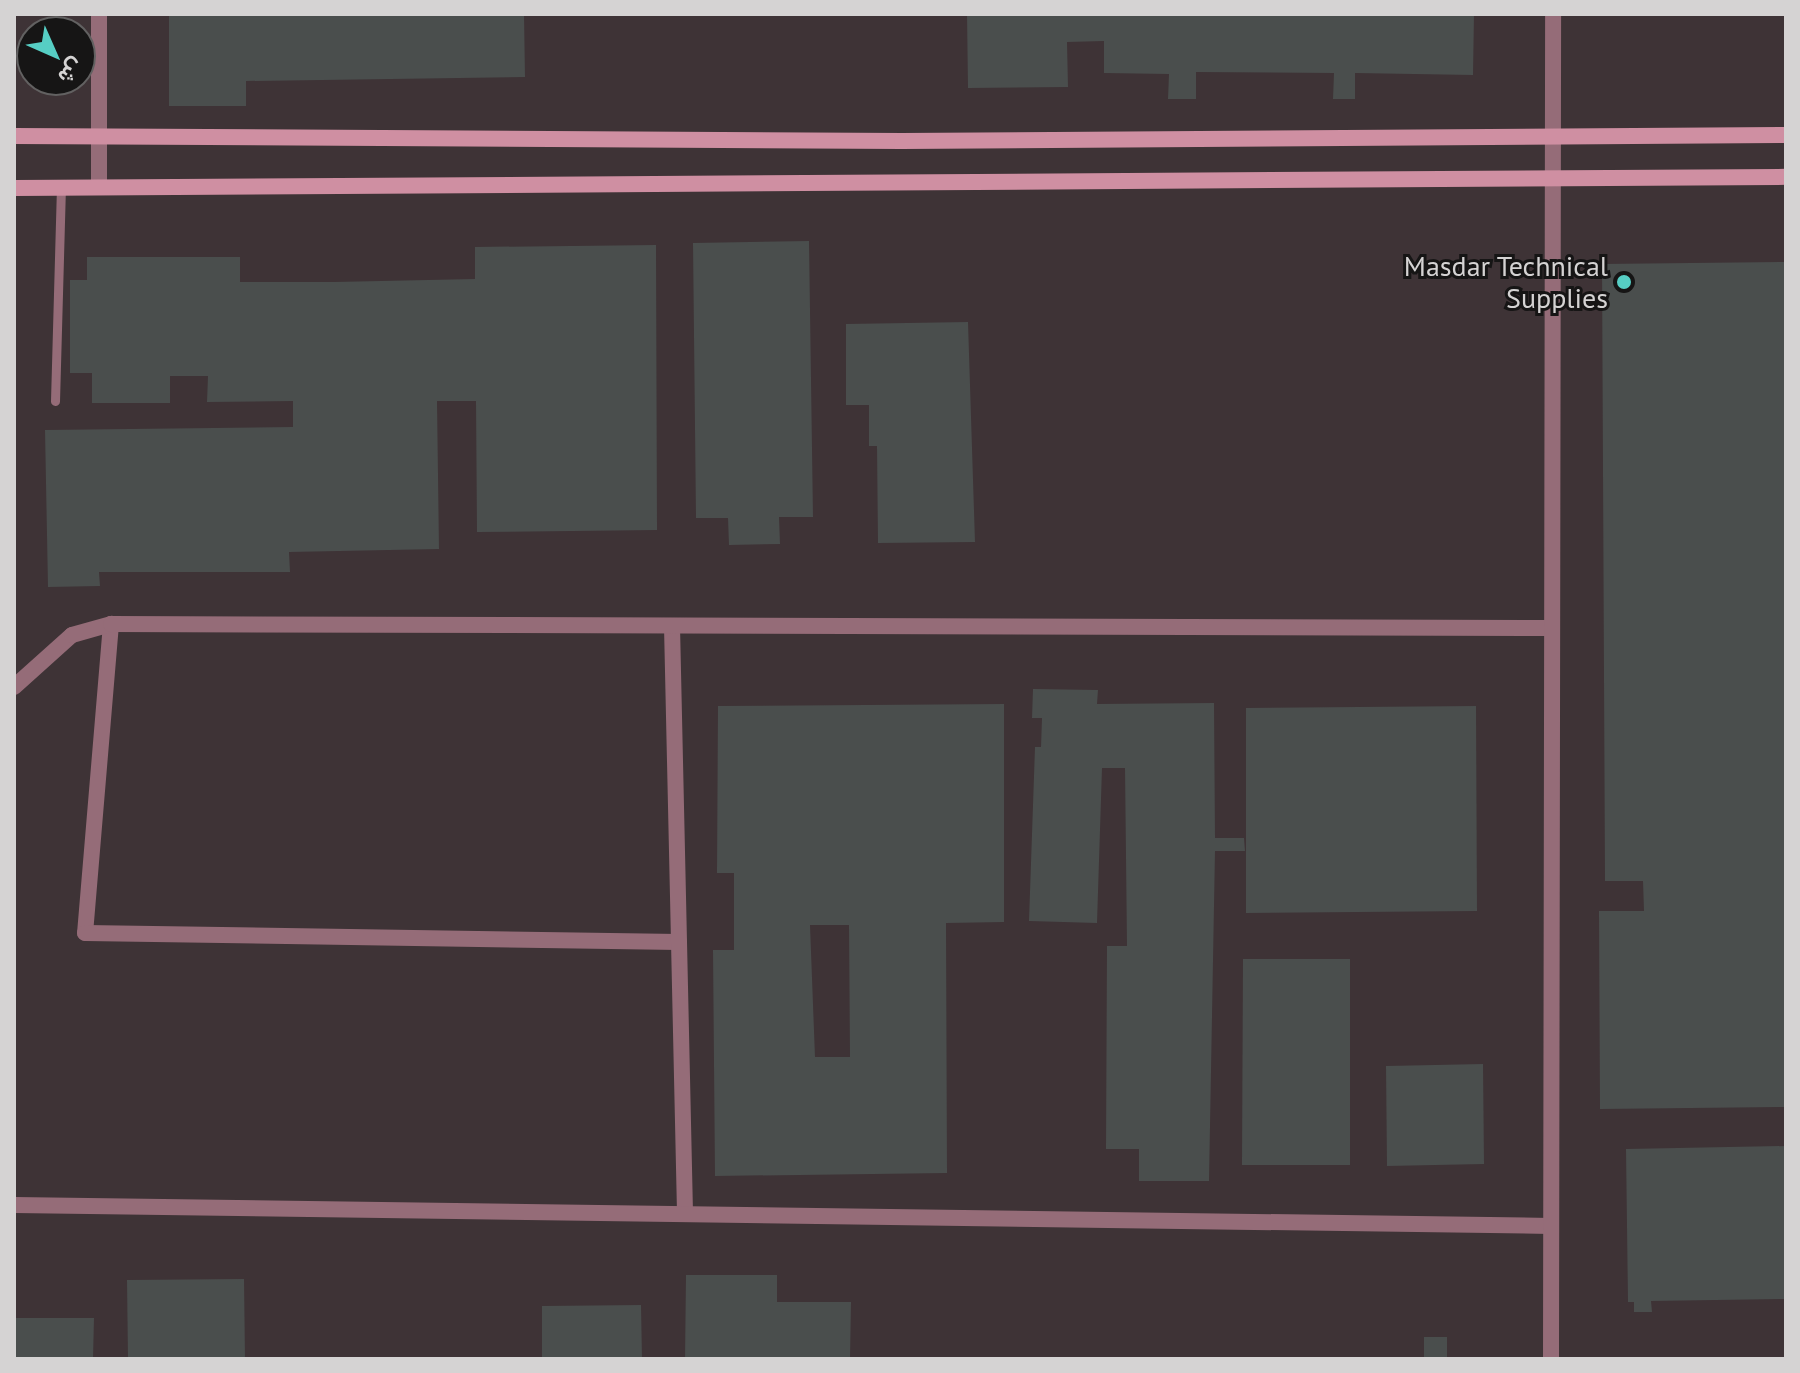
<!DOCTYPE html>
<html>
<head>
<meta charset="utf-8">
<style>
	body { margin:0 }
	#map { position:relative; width:1800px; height:1373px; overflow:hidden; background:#2f2c2d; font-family:"PT Sans",Vazirmatn,sans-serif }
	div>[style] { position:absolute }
	.built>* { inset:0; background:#3e3336 }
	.building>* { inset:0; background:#4a4e4d }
	.service>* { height:9px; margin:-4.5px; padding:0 4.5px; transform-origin:4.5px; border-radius:4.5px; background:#956c78 }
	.minor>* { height:16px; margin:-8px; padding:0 8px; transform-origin:8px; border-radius:8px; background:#956c78 }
	.secondary>* { height:16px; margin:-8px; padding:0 8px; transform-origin:8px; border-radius:8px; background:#cf8fa2 }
	.dots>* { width:22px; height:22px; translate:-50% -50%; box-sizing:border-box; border:4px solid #161515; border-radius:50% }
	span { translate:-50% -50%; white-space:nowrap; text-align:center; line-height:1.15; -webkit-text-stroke:6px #161515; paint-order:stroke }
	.poi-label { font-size:28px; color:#d5d3d3 }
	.right { translate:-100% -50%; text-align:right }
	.frame { position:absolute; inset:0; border:16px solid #d5d3d3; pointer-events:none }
	.north { position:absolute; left:16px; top:16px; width:80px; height:80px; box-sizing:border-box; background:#161515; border:2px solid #626161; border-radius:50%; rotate:135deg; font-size:22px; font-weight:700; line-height:32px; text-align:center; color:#d5d3d3 }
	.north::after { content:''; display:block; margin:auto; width:28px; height:36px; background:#56cec4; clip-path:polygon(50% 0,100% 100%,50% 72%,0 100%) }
</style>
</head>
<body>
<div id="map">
	<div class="built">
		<div style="clip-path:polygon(evenodd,14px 14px,1786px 14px,1786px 1359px,14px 1359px,14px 14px,32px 32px,80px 32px,80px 80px,32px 80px,32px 32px)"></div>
	</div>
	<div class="building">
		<div style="clip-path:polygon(169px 14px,524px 14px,525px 77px,246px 81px,246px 106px,169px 106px)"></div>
		<div style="clip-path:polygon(967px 14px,1474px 14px,1473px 75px,1355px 73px,1355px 99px,1333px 99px,1334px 73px,1196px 72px,1196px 99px,1168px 99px,1169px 74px,1104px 73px,1104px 41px,1067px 42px,1068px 87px,968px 88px)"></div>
		<div style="clip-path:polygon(809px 241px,813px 517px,779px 517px,780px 544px,729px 545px,728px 518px,696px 518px,693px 243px)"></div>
		<div style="clip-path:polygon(656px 245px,657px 530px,477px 532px,476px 401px,437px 401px,439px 549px,289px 552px,290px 572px,99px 572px,100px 586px,48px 587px,45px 430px,293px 427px,293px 401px,207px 402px,208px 376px,170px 376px,170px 403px,92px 403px,92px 373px,70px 373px,70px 280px,87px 280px,87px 257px,240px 257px,240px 282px,334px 282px,475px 279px,475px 247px)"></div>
		<div style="clip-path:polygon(1784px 262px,1786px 1107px,1600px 1109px,1599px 911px,1644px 911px,1643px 881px,1605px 881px,1602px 264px)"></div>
		<div style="clip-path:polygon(968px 322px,975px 542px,878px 543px,877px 446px,869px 446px,869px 405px,846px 405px,846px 324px)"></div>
		<div style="clip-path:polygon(1033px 689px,1098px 690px,1097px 704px,1214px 703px,1215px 838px,1244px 838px,1245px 851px,1215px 851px,1209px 1181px,1139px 1181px,1139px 1149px,1106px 1149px,1107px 946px,1127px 946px,1125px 768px,1102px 768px,1097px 923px,1029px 921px,1035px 747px,1041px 747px,1042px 718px,1032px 718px)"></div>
		<div style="clip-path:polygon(evenodd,1004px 704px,1004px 922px,946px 923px,947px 1173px,715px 1176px,713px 950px,734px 950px,734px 873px,717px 873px,718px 706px,1004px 704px,810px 925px,849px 925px,850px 1057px,815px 1057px,810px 925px)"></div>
		<div style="clip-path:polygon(1476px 706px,1477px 911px,1246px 913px,1246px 708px)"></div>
		<div style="clip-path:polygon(1243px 959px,1350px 959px,1350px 1165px,1242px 1165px)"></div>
		<div style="clip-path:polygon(1483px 1064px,1484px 1164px,1387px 1166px,1386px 1066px)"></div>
		<div style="clip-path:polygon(1786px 1146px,1786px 1299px,1651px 1301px,1652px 1312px,1634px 1312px,1634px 1302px,1628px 1302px,1626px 1149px)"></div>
		<div style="clip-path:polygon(686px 1275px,777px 1275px,777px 1302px,851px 1302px,850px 1359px,685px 1359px)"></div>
		<div style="clip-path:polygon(244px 1279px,245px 1359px,128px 1359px,127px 1280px)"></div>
		<div style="clip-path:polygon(641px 1305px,642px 1359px,542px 1359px,542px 1306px)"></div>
		<div style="clip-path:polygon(14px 1318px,94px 1318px,93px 1359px,14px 1359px)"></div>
		<div style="clip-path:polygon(1424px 1337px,1447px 1337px,1447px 1359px,1424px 1359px)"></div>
	</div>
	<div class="service">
		<div style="left:55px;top:401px;width:213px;rotate:-88.4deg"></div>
	</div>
	<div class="minor">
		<div style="left:99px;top:187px;width:173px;rotate:-90deg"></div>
		<div style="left:111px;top:624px;width:310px;rotate:94.8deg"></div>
		<div style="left:85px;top:933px;width:594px;rotate:0.87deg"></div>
		<div style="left:672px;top:626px;width:588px;rotate:88.73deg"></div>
		<div style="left:14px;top:687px;width:78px;rotate:-41.9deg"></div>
		<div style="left:72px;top:635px;width:41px;rotate:-15.8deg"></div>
		<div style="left:111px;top:624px;width:1437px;rotate:0.16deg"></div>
		<div style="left:14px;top:1205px;width:1537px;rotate:0.78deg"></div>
		<div style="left:1551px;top:1359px;width:1345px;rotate:-89.91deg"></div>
	</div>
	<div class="secondary">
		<div style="left:14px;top:136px;width:888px;rotate:0.32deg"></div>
		<div style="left:902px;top:141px;width:884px;rotate:-0.39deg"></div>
		<div style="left:14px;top:188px;width:1772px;rotate:-0.36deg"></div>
	</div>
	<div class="dots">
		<div style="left:1624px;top:282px;background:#56cec4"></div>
	</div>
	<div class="poi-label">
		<span class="right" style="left:1608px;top:282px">Masdar Technical<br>Supplies</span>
	</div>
	<div class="frame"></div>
	<div class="north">ش</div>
</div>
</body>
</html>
